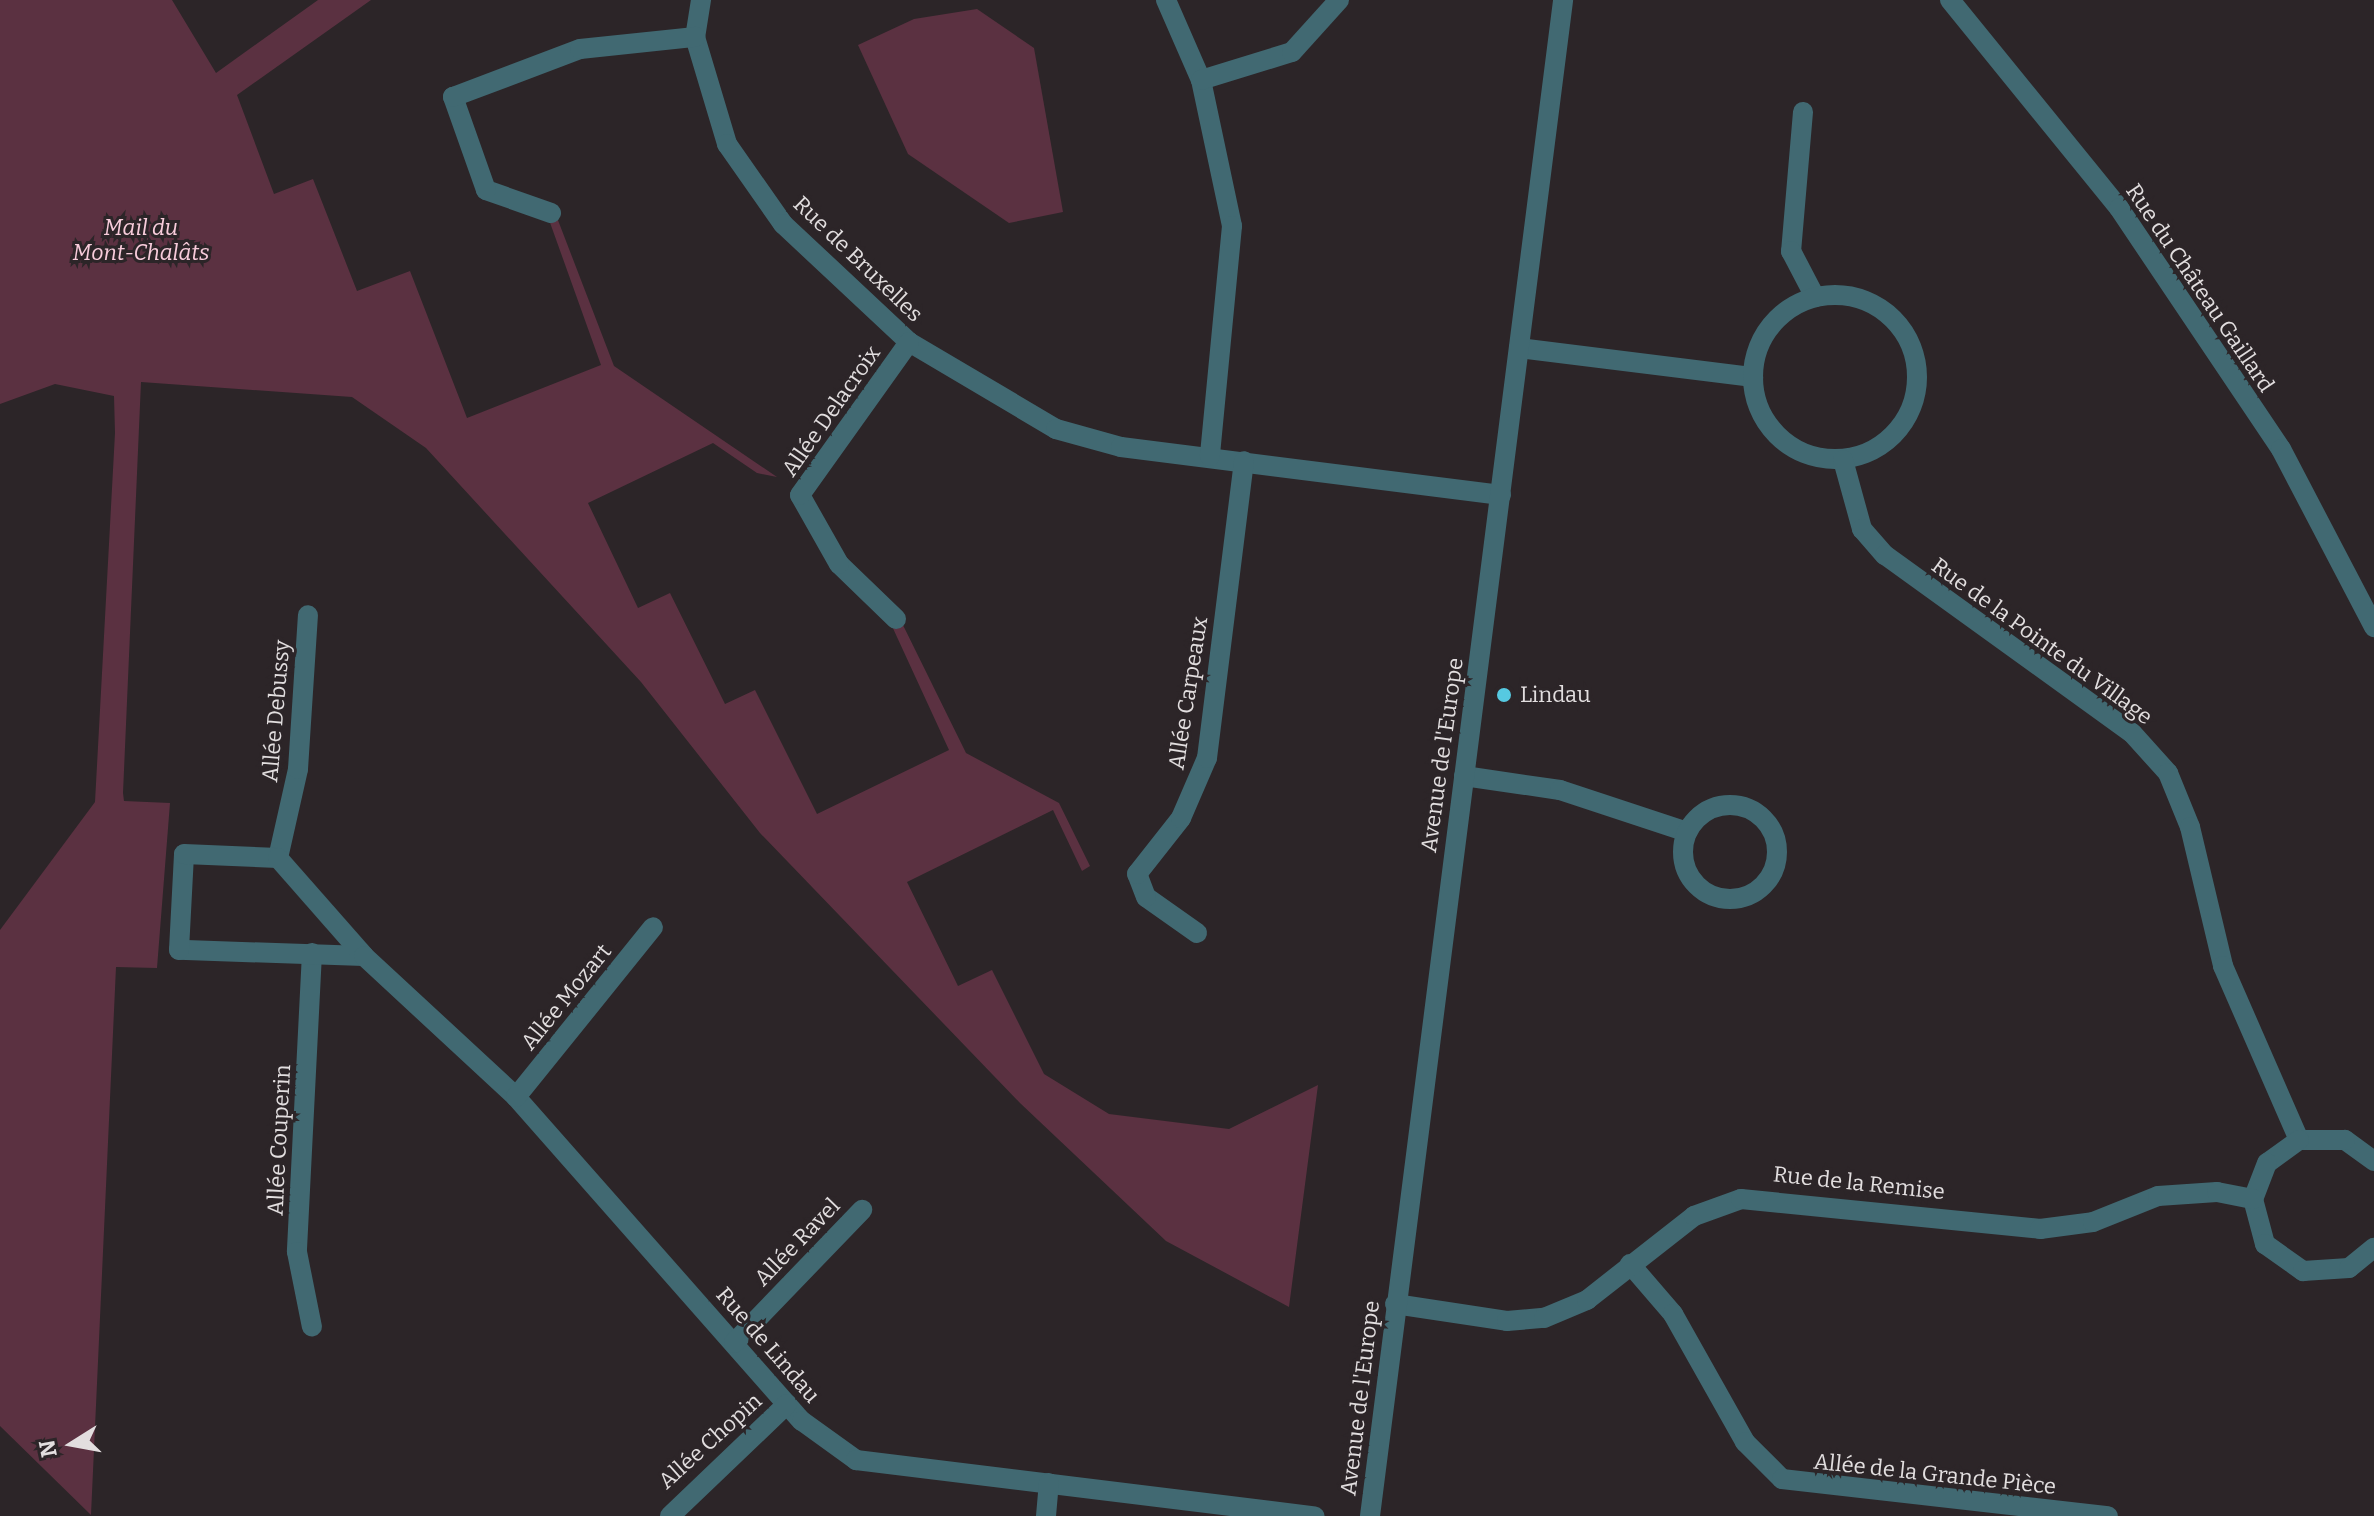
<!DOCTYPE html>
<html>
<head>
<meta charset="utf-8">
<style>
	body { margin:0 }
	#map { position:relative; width:2374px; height:1516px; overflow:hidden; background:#2c2528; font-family:Bitter,serif }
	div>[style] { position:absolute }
	.green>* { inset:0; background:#5b3141 }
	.service>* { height:20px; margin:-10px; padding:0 10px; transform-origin:10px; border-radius:10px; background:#416972 }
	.minor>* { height:20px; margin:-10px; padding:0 10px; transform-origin:10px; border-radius:10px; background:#416972 }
	.minor>.ring { margin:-10px; padding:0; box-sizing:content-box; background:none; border:20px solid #416972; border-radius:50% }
	.dots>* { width:22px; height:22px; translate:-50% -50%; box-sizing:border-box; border:4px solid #2c2528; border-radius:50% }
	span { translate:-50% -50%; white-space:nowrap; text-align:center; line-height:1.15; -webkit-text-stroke:6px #2c2528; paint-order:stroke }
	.park-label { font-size:22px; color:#f8ccdb; font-style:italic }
	.street-label { font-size:22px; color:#e2dedf }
	.poi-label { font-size:22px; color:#e2dedf }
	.left { translate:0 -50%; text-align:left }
	.north { position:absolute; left:32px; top:1404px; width:80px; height:80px; -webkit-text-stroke:6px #2c2528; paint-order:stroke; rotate:259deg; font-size:22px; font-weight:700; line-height:32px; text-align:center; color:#e2dedf }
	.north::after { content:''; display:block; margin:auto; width:28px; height:36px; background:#e2dedf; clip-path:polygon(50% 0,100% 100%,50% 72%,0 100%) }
</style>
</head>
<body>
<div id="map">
	<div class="green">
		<div style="clip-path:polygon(0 0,172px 0,216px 73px,318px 0,371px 0,237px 95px,274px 194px,313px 179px,357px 291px,410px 271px,467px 418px,601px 365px,548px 217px,556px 215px,614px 366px,777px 477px,757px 473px,713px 443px,588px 503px,638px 608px,670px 593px,725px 704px,755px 690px,817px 814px,949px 750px,891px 624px,900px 619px,966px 753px,1059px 803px,1090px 866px,1082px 871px,1053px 810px,907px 882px,958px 986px,992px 970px,1044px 1074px,1109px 1114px,1229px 1129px,1318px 1085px,1289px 1307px,1166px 1241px,1020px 1103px,760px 833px,641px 682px,426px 448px,352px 397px,141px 382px,123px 793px,124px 801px,170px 803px,157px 968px,116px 967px,91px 1515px,0 1426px,0 930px,95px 802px,115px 433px,114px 396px,55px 384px,0 404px)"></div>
		<div style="clip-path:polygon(977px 9px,1034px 48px,1063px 212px,1009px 223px,908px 154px,858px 45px,914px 19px)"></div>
	</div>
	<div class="service">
		<div style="left:1803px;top:112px;width:140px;rotate:94.9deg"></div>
		<div style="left:1791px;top:251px;width:52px;rotate:62.4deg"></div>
		<div style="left:1519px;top:348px;width:236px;rotate:7.1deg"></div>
	</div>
	<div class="minor">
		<div style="left:701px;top:0;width:37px;rotate:99deg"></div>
		<div style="left:695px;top:37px;width:112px;rotate:73.3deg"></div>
		<div style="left:727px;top:144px;width:98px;rotate:55deg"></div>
		<div style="left:783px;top:224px;width:173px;rotate:43.1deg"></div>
		<div style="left:909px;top:342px;width:171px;rotate:30.6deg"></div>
		<div style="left:1056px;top:429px;width:67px;rotate:15.5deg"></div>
		<div style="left:1121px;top:447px;width:383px;rotate:7.2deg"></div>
		<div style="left:1166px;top:0;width:87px;rotate:66.4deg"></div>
		<div style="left:1201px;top:80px;width:149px;rotate:78deg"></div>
		<div style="left:1232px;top:226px;width:231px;rotate:95.5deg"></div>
		<div style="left:1950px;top:0;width:268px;rotate:50.9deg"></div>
		<div style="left:2119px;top:208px;width:290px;rotate:56.1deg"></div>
		<div style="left:2281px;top:449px;width:201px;rotate:62.4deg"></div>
		<div style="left:1201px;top:80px;width:95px;rotate:-17.1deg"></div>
		<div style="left:1292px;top:52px;width:70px;rotate:-47.9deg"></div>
		<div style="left:551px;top:213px;width:69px;rotate:-160.5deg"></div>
		<div style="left:486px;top:190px;width:99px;rotate:-109.5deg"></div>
		<div style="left:453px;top:97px;width:136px;rotate:-20.7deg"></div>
		<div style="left:580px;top:49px;width:116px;rotate:-6deg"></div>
		<div class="ring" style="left:1753px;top:295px;width:144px;height:144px"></div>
		<div style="left:1843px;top:460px;width:72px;rotate:74.6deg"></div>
		<div style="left:1862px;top:529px;width:35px;rotate:49deg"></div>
		<div style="left:1885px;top:555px;width:304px;rotate:35.8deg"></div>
		<div style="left:2132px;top:733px;width:54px;rotate:48deg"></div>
		<div style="left:2168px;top:773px;width:58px;rotate:67.8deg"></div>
		<div style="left:2190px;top:827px;width:143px;rotate:76.6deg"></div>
		<div style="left:2223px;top:966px;width:190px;rotate:66.4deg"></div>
		<div style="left:896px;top:619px;width:79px;rotate:-136deg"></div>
		<div style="left:839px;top:564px;width:79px;rotate:-119.5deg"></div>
		<div style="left:800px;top:495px;width:188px;rotate:-54.5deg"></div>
		<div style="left:1464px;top:776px;width:97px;rotate:8.3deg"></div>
		<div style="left:1560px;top:790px;width:134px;rotate:18.3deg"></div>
		<div class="ring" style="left:1683px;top:805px;width:74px;height:74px"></div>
		<div style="left:278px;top:858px;width:91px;rotate:-77.3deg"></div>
		<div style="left:298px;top:769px;width:154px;rotate:-86.3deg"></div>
		<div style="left:1197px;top:933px;width:62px;rotate:-144.8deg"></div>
		<div style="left:1146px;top:897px;width:25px;rotate:-111deg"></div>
		<div style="left:1137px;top:874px;width:71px;rotate:-51.8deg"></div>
		<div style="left:1181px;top:818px;width:65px;rotate:-66.6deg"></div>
		<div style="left:1207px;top:758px;width:299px;rotate:-82.9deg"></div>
		<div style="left:312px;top:953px;width:299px;rotate:92.9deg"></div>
		<div style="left:297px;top:1252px;width:76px;rotate:78.7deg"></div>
		<div style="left:364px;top:956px;width:185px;rotate:-178.1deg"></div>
		<div style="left:179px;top:950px;width:96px;rotate:-87deg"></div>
		<div style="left:184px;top:854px;width:94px;rotate:2.4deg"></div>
		<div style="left:278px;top:858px;width:130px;rotate:48.7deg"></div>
		<div style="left:364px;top:956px;width:207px;rotate:42.8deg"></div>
		<div style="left:516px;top:1097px;width:432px;rotate:48.6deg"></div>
		<div style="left:802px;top:1421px;width:67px;rotate:35.8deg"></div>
		<div style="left:856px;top:1460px;width:462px;rotate:7deg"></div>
		<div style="left:516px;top:1097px;width:218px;rotate:-51.1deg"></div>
		<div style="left:2374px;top:1161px;width:36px;rotate:-144deg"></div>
		<div style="left:2345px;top:1140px;width:46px;rotate:180deg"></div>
		<div style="left:2299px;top:1140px;width:39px;rotate:144deg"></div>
		<div style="left:2267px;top:1163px;width:39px;rotate:111deg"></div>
		<div style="left:2253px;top:1199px;width:47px;rotate:75.1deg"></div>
		<div style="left:2265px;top:1244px;width:47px;rotate:35.4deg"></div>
		<div style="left:2303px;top:1271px;width:46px;rotate:-3.7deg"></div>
		<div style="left:2349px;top:1268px;width:32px;rotate:-39deg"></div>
		<div style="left:1630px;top:1264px;width:66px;rotate:49.3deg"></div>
		<div style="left:1673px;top:1314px;width:147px;rotate:60.6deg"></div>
		<div style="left:1745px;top:1442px;width:52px;rotate:45deg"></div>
		<div style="left:1782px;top:1479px;width:328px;rotate:6.5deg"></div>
		<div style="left:1395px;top:1304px;width:113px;rotate:8.6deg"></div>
		<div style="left:1507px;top:1321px;width:37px;rotate:-5deg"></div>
		<div style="left:1544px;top:1318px;width:47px;rotate:-22.7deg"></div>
		<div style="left:1587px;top:1300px;width:136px;rotate:-38.1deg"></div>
		<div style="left:1694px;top:1216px;width:50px;rotate:-19.9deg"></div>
		<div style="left:1741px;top:1199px;width:301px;rotate:5.7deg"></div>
		<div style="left:2040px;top:1229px;width:53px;rotate:-7.5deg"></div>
		<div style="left:2093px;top:1222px;width:70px;rotate:-21.8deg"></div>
		<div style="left:2158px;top:1196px;width:59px;rotate:-3.9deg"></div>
		<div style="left:2217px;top:1192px;width:37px;rotate:11deg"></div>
		<div style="left:734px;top:1343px;width:185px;rotate:-46.1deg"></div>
		<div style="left:670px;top:1516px;width:162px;rotate:-43.7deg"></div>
		<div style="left:1046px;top:1516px;width:33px;rotate:-85deg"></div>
		<div style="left:1370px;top:1516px;width:1528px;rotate:-82.74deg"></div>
	</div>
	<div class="dots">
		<div style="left:1504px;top:695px;background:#56c9e1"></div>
	</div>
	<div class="park-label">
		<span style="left:141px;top:240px">Mail du<br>Mont-Chalâts</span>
	</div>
	<div class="street-label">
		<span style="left:858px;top:259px;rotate:44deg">Rue de Bruxelles</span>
		<span style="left:2200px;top:288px;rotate:56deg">Rue du Château Gaillard</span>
		<span style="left:831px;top:411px;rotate:-55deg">Allée Delacroix</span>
		<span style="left:2042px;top:641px;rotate:36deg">Rue de la Pointe du Village</span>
		<span style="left:1188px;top:693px;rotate:-81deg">Allée Carpeaux</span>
		<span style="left:276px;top:711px;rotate:-85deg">Allée Debussy</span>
		<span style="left:1442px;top:755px;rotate:-82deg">Avenue de l'Europe</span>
		<span style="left:566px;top:997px;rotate:-51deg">Allée Mozart</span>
		<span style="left:279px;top:1140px;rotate:-87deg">Allée Couperin</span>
		<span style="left:1859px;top:1183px;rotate:6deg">Rue de la Remise</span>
		<span style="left:797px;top:1242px;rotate:-46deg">Allée Ravel</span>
		<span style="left:768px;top:1345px;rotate:49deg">Rue de Lindau</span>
		<span style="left:1360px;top:1398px;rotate:-83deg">Avenue de l'Europe</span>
		<span style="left:710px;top:1441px;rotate:-42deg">Allée Chopin</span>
		<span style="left:1935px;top:1474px;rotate:6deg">Allée de la Grande Pièce</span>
	</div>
	<div class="poi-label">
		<span class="left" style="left:1520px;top:695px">Lindau</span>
	</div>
	<div class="north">N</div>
</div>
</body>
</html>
